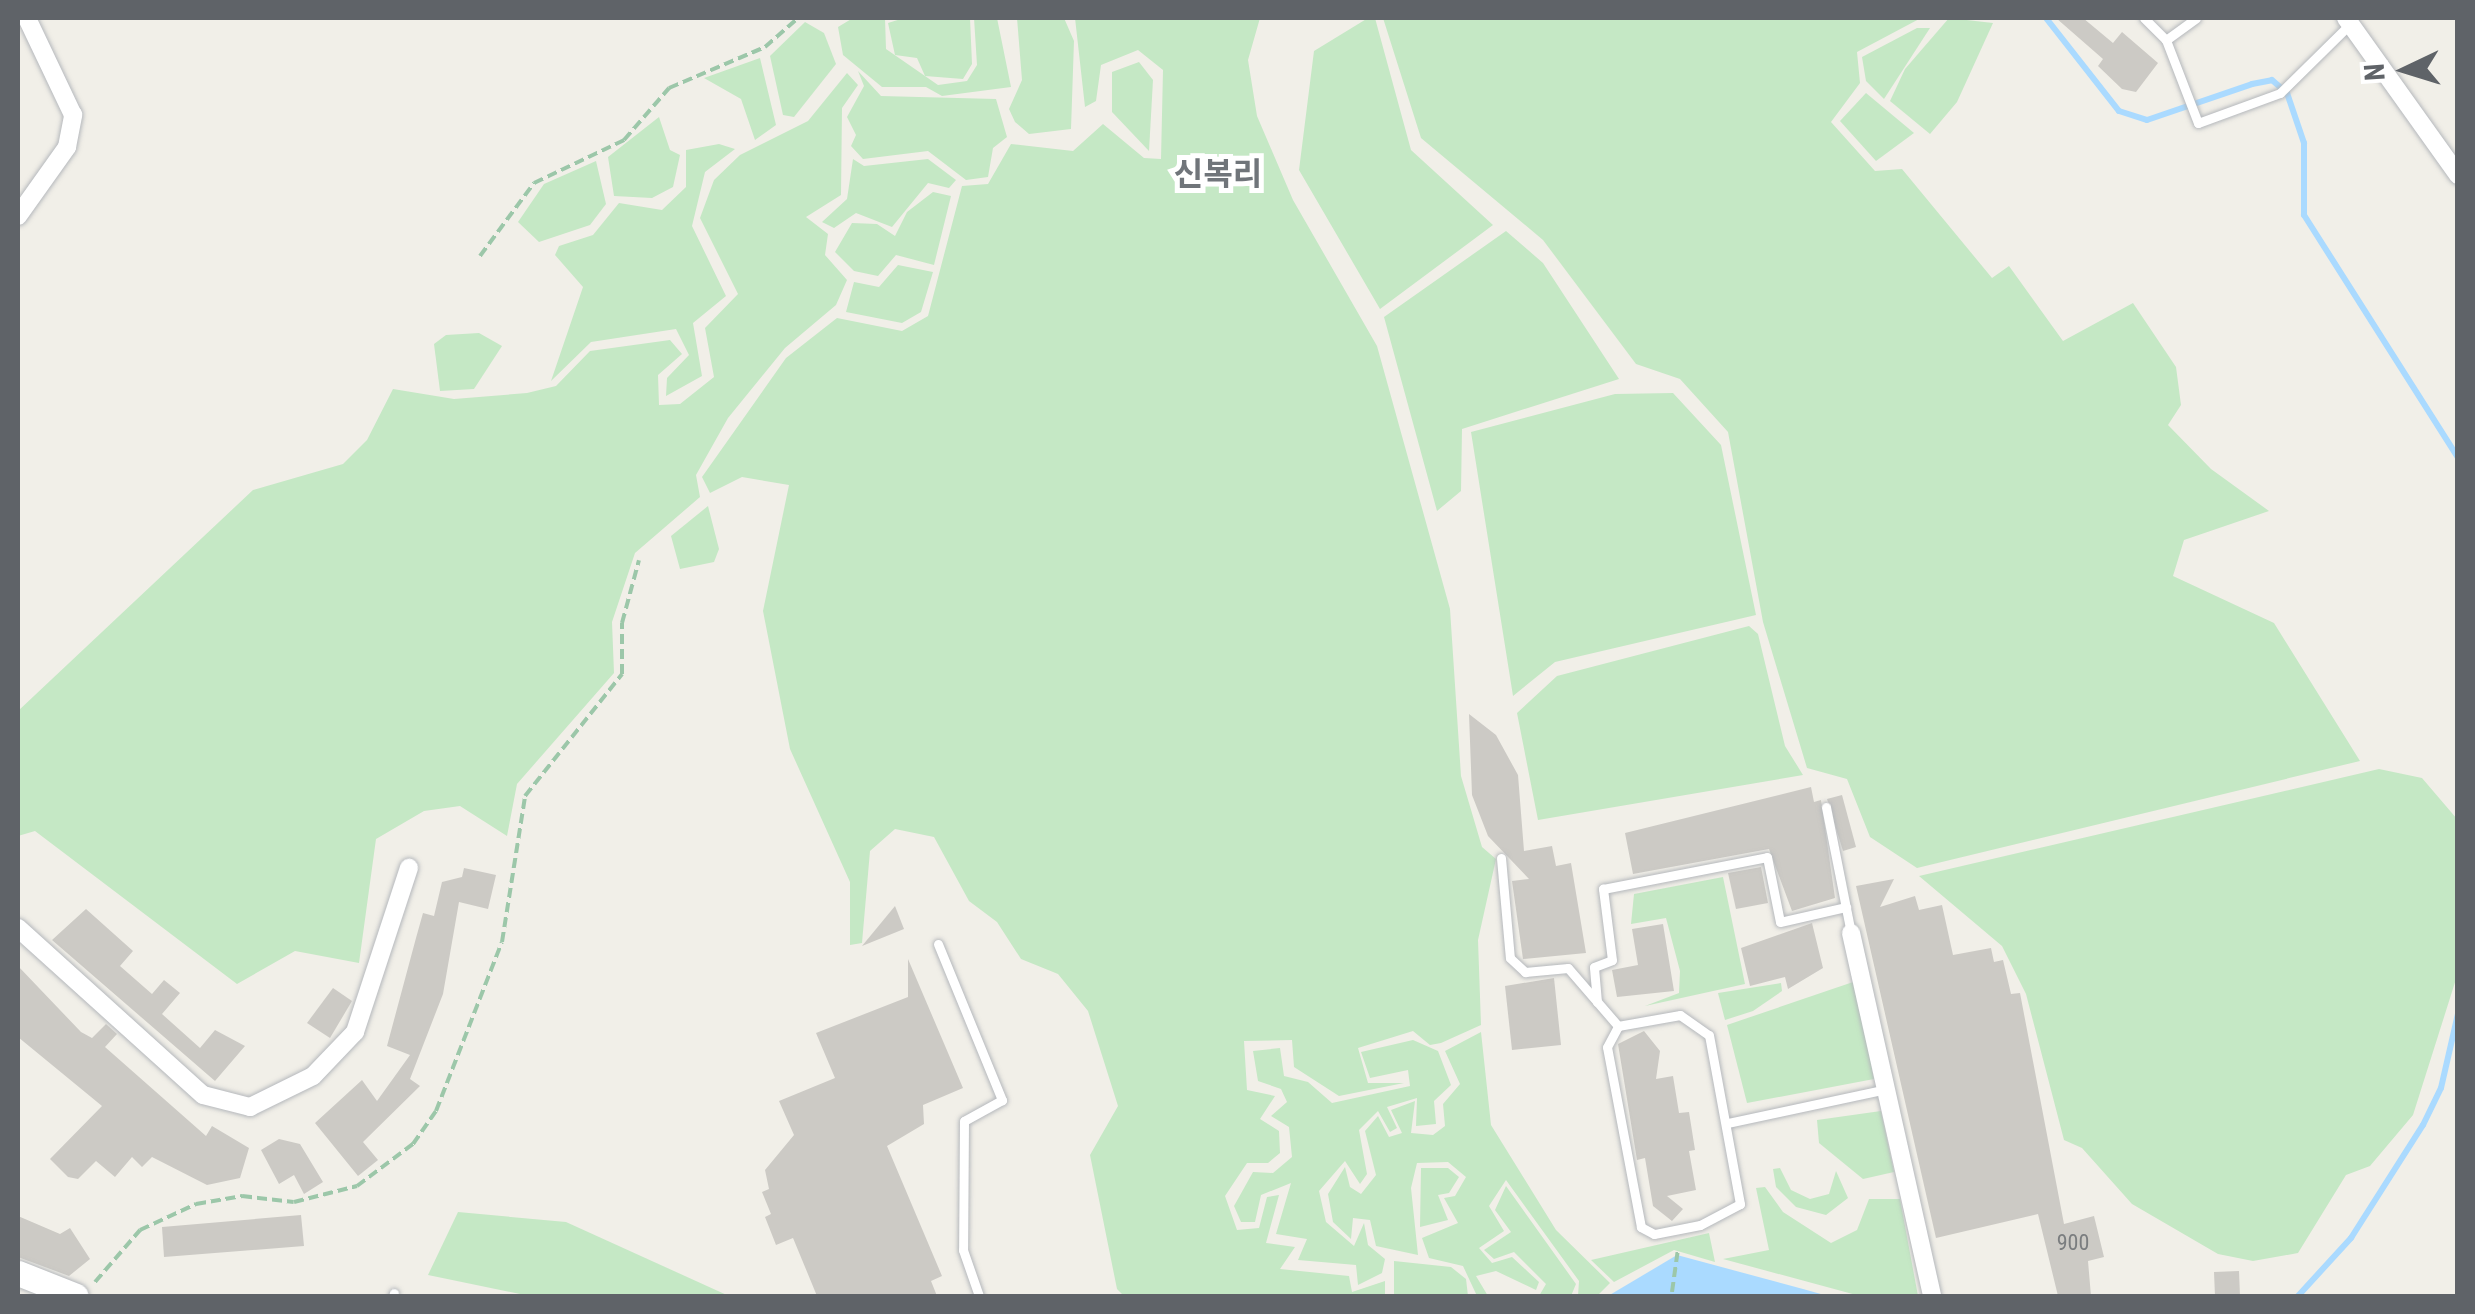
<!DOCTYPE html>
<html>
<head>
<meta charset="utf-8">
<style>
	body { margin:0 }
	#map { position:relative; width:2475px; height:1314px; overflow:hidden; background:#f1efe8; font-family:"Roboto Condensed","Noto Sans KR",sans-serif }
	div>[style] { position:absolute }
	.green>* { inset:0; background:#c5e8c5 }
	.water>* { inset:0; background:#aadaff }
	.stream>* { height:6px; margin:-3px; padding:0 3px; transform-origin:3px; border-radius:3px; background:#aadaff }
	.building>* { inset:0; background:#cccac5 }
	.path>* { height:4px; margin-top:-2px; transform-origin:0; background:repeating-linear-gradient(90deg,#9cc7a9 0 10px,transparent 0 15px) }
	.roads { filter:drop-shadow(0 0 2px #b5b8bc) drop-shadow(0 0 2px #b5b8bc) }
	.lane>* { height:9px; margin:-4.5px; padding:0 4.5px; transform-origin:4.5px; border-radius:4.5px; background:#fff }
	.street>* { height:18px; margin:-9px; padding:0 9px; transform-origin:9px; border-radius:9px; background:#fff }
	.secondary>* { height:25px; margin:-12.5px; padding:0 12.5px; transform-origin:12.5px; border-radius:12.5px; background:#fff }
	span { translate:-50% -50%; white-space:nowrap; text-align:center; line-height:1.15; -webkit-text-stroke:10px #fff; paint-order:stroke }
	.number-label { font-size:22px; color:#7a7d7f }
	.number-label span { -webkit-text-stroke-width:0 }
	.quarter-label { font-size:32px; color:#70757a; font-weight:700 }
	.frame { position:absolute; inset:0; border:20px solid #5f6368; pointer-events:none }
	.north { position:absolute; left:2355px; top:20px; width:100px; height:100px; -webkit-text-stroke:8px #fff; paint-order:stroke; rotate:266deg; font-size:28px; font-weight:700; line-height:40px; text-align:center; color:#5f6368 }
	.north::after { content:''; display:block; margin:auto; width:35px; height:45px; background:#5f6368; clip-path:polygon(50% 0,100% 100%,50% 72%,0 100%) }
</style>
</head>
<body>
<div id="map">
	<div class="green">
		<div style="clip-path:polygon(853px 18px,885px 18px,886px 49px,938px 85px,967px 81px,977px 65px,974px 18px,997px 18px,1011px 87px,942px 96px,926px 87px,882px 87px,843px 55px,838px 27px)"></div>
		<div style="clip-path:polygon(904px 18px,970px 18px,972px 64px,963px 79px,925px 76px,917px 58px,895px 55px,888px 23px)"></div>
		<div style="clip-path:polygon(1017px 18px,1064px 18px,1074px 41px,1071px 129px,1029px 134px,1015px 122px,1009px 109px,1022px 80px)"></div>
		<div style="clip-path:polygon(1075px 18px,1260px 18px,1248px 60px,1257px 116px,1293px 200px,1377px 346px,1450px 609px,1461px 776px,1482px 847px,1496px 859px,1478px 940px,1481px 1025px,1441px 1043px,1430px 1045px,1413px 1031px,1358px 1048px,1368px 1083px,1404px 1083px,1339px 1096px,1294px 1067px,1292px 1040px,1244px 1041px,1247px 1090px,1275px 1096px,1260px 1119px,1279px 1131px,1280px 1153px,1268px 1163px,1247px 1163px,1225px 1196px,1237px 1230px,1259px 1228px,1267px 1197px,1279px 1195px,1266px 1243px,1295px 1247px,1280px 1269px,1349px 1276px,1352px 1292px,1385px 1281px,1385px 1296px,1124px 1296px,1117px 1289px,1090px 1155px,1118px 1106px,1088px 1011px,1058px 974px,1021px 959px,997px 922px,969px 901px,934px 837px,895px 829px,870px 851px,862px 943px,850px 945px,850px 882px,790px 749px,763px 611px,789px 485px,742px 477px,710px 493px,702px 477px,786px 358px,837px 318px,902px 331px,928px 316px,962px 186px,988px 184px,1011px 144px,1073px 151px,1103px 124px,1144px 158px,1161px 159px,1163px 70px,1138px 50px,1101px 65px,1096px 101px,1085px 107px)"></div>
		<div style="clip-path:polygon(1368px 18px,1375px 18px,1411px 150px,1493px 225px,1380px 309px,1299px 170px,1314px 51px)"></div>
		<div style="clip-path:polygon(1383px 18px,1921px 18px,1857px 52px,1860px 83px,1831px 122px,1875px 171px,1902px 169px,1992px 278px,2009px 266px,2063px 341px,2133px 303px,2176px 367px,2181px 405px,2168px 425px,2211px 469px,2269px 511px,2184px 540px,2173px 576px,2274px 623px,2360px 761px,1917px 868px,1870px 837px,1847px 779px,1807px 768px,1763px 622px,1728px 432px,1680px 379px,1636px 364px,1543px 240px,1421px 138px)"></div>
		<div style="clip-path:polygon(1949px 18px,1993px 23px,1957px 102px,1930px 134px,1890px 101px,1905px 69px)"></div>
		<div style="clip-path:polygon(805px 22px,824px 33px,836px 64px,794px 117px,783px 115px,770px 56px)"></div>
		<div style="clip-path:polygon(1917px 28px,1930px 28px,1884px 99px,1866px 81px,1862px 57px)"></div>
		<div style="clip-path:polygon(760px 58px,776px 125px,755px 140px,741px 99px,704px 78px)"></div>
		<div style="clip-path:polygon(1139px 62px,1153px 80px,1149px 151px,1112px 112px,1112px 72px)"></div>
		<div style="clip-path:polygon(858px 71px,881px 96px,996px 99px,1007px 137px,993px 148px,988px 177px,966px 180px,928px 151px,863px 159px,851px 146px,856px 135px,847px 117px,864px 86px)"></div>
		<div style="clip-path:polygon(847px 73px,858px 85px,842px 108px,841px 195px,806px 217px,828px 234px,825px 255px,847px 280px,836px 305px,785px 348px,728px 418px,696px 475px,700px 497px,635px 553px,612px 622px,614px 673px,517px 784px,507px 836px,460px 806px,424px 811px,376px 839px,359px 963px,295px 951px,237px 984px,35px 831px,18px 836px,18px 711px,253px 490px,343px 464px,367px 440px,393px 389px,454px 399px,527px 393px,556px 386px,590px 351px,670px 340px,682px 354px,658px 375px,659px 405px,680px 404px,714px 377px,705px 328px,738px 294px,700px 218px,714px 180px,740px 155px,808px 121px)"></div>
		<div style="clip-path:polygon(1866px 93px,1914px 133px,1876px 161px,1840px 121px)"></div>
		<div style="clip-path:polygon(659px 117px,670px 150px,680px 155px,673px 187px,652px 198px,614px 196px,608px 157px)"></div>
		<div style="clip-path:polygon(719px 144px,735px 149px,705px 172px,692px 226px,726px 296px,693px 323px,702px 376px,666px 396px,667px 378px,689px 355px,676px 329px,591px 342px,551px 381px,583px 287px,555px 255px,559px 246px,593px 235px,619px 203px,662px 210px,686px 187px,686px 150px)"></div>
		<div style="clip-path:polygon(853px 159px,864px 166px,928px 159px,956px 180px,949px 188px,928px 183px,892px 227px,856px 213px,834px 228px,822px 222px,847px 199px)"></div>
		<div style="clip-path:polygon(596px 161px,606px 204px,590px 225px,539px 242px,518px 222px,544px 184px)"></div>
		<div style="clip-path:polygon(933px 192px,951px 196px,934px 265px,896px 255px,878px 276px,854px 271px,835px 252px,852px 223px,877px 224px,895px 236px,907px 212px)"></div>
		<div style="clip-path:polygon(1506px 231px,1543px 263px,1619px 379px,1462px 429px,1461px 491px,1437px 511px,1384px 317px)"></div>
		<div style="clip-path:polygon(898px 265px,933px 272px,921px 312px,902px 323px,846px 312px,854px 282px,879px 287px)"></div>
		<div style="clip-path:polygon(479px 333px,502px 346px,474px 389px,440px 391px,434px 344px,446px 335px)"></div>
		<div style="clip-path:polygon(1673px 393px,1721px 445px,1756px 615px,1555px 662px,1513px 696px,1471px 432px,1615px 394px)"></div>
		<div style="clip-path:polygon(708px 506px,719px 549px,714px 562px,680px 569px,671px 536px)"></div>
		<div style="clip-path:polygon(1749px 626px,1758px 634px,1785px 746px,1803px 775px,1538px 820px,1517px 713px,1557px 676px)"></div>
		<div style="clip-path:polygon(2379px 769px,2422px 778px,2457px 819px,2457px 976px,2413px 1115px,2370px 1166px,2346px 1175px,2298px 1253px,2253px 1261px,2218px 1254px,2132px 1204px,2082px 1148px,2064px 1140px,2026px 994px,2002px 946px,1919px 876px)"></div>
		<div style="clip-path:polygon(1723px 877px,1745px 984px,1645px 1006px,1679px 993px,1680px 971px,1666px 918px,1631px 924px,1634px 894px)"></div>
		<div style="clip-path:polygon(1856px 981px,1874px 1079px,1747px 1103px,1727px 1025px)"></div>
		<div style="clip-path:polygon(1781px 983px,1782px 991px,1753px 1011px,1725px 1020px,1718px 993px)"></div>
		<div style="clip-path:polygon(1481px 1032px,1491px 1125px,1556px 1230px,1610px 1283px,1597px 1296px,1578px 1296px,1579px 1281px,1506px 1180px,1489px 1206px,1504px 1231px,1479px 1248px,1492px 1263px,1512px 1257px,1539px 1282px,1536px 1290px,1496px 1271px,1476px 1276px,1488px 1296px,1477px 1296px,1463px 1266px,1429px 1258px,1422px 1238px,1458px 1223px,1444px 1198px,1455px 1196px,1466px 1177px,1448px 1162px,1417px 1163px,1411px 1188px,1418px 1255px,1376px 1246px,1370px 1220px,1353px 1218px,1351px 1239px,1333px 1222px,1328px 1194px,1345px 1167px,1350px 1187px,1361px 1194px,1376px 1175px,1365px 1131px,1378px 1116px,1389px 1137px,1402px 1133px,1391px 1110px,1415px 1101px,1411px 1133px,1433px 1135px,1445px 1126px,1443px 1104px,1460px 1084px,1445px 1051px)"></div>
		<div style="clip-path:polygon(1413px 1040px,1438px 1051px,1451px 1085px,1434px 1101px,1436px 1124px,1416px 1126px,1417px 1098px,1387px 1107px,1397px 1128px,1390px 1132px,1378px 1111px,1359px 1130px,1367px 1174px,1360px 1184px,1345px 1161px,1319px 1191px,1326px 1222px,1354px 1246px,1364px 1223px,1368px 1245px,1385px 1259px,1382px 1273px,1358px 1285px,1356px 1265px,1298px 1260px,1307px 1239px,1276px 1234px,1291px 1183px,1261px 1195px,1255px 1222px,1241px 1222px,1234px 1206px,1253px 1172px,1273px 1173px,1292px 1157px,1289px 1127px,1271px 1116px,1287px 1102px,1281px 1089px,1258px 1081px,1253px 1051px,1280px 1048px,1284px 1076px,1308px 1082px,1332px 1103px,1410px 1086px,1408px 1070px,1370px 1078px,1361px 1052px)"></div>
		<div style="clip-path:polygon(1881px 1111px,1894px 1172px,1863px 1179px,1819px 1143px,1817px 1120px)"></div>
		<div style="clip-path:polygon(1421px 1168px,1448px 1168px,1459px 1177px,1449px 1193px,1438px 1195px,1448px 1220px,1420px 1227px)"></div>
		<div style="clip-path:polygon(1780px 1168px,1791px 1190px,1810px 1199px,1829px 1194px,1836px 1171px,1848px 1198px,1826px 1215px,1796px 1207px,1776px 1187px,1773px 1169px)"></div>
		<div style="clip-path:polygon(1506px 1186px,1576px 1284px,1571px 1296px,1539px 1296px,1546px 1284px,1514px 1252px,1494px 1259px,1484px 1250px,1511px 1232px,1495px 1210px)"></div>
		<div style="clip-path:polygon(1765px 1187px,1783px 1212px,1831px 1243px,1857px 1230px,1869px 1199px,1900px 1199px,1918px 1296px,1860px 1296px,1723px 1259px,1769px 1250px,1756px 1188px)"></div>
		<div style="clip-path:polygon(458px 1212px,566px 1222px,729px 1296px,530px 1296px,428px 1275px)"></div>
		<div style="clip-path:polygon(1709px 1233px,1715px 1262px,1674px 1250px,1614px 1282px,1591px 1260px)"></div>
		<div style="clip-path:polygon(1394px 1261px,1451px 1267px,1466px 1279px,1468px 1296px,1394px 1296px)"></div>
	</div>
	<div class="water">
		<div style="clip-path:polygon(1677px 1255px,1803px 1289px,1828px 1296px,1608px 1296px)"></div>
	</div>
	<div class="stream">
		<div style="left:2046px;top:18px;width:118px;rotate:51.9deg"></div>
		<div style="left:2119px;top:111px;width:29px;rotate:18deg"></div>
		<div style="left:2147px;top:120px;width:111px;rotate:-18.9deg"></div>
		<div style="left:2252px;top:84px;width:20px;rotate:-11deg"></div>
		<div style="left:2272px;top:80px;width:20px;rotate:41deg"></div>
		<div style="left:2287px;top:93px;width:53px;rotate:71.2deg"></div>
		<div style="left:2304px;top:143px;width:72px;rotate:90deg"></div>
		<div style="left:2304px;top:215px;width:288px;rotate:57.6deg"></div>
		<div style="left:2298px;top:1296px;width:79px;rotate:-47.6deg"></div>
		<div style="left:2351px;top:1238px;width:134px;rotate:-57.5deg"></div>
		<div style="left:2423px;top:1125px;width:41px;rotate:-64.1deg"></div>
		<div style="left:2441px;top:1088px;width:76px;rotate:-77.1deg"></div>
	</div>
	<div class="building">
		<div style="clip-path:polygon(2056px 18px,2083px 18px,2113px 43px,2122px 32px,2158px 63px,2136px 92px,2122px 89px,2098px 66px,2103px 59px)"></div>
		<div style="clip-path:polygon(1469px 714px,1496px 735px,1518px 775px,1524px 851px,1552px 846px,1556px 866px,1571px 863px,1586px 953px,1523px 959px,1512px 881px,1529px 879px,1488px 836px,1472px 795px)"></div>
		<div style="clip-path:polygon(1811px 787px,1814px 802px,1821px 800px,1835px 898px,1792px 911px,1769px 849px,1633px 874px,1625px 833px)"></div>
		<div style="clip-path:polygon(1842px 795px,1856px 847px,1843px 851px,1827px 799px)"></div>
		<div style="clip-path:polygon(1761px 867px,1768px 903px,1736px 909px,1728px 873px)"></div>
		<div style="clip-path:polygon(464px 868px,496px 875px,488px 909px,459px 902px,443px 994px,410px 1079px,420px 1086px,363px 1142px,378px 1160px,358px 1176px,315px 1123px,362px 1080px,377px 1101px,410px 1055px,387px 1046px,416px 938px,423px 913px,434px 916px,442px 882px,462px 877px)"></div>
		<div style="clip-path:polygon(1894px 879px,1880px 907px,1915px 896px,1919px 910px,1942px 905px,1953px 955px,1991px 948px,1994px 962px,2003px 960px,2011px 994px,2020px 993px,2064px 1224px,2094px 1216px,2104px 1257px,2088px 1261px,2091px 1296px,2058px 1296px,2038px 1214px,1936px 1238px,1856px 886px)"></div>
		<div style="clip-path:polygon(895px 906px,904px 929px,862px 946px)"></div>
		<div style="clip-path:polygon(86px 909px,133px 951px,120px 966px,152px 994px,164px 980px,180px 993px,162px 1014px,200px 1048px,215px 1030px,245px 1046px,215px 1081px,52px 940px)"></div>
		<div style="clip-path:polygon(1812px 923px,1823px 968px,1788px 989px,1785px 977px,1750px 986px,1741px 948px)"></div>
		<div style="clip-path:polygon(1663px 924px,1674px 991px,1617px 997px,1612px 970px,1638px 965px,1632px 929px)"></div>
		<div style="clip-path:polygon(908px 959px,963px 1088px,923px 1105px,924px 1124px,887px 1146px,942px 1276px,931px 1281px,937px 1296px,817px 1296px,793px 1238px,776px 1245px,765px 1217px,771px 1214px,762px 1192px,769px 1189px,765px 1170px,794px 1135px,779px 1101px,835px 1078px,816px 1033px,908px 997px)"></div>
		<div style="clip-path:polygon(18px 966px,81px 1032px,92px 1038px,106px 1024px,117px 1034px,105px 1047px,206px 1136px,212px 1126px,249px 1148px,240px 1178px,207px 1185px,152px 1157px,142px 1167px,132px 1157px,115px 1177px,96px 1161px,78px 1179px,68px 1177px,50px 1159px,102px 1106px,18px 1037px)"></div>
		<div style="clip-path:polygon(1554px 978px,1561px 1045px,1512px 1050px,1505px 986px)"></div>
		<div style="clip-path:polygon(333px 988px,352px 1001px,330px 1038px,307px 1023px)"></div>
		<div style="clip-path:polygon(1644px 1031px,1660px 1051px,1656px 1079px,1673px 1076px,1679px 1113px,1689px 1112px,1695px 1150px,1689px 1151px,1696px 1190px,1667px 1196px,1683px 1209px,1672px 1221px,1653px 1206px,1645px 1158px,1637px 1160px,1618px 1044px)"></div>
		<div style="clip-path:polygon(279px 1139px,300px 1144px,323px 1182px,304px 1194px,294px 1175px,279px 1184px,261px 1150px)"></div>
		<div style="clip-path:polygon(301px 1215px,304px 1246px,164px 1257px,162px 1227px)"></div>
		<div style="clip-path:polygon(18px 1216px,60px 1234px,70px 1228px,90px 1259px,69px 1276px,18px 1257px)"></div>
		<div style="clip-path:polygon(2239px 1271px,2240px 1296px,2215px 1296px,2214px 1272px)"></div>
	</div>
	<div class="path">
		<div style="left:480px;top:256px;width:91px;rotate:-53.5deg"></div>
		<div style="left:534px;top:183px;width:100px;rotate:-25.5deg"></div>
		<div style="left:624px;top:140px;width:69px;rotate:-49.1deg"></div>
		<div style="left:669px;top:88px;width:104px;rotate:-23.1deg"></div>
		<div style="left:765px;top:47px;width:44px;rotate:-41.3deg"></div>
		<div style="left:95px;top:1282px;width:69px;rotate:-49.1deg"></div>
		<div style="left:140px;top:1230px;width:62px;rotate:-24.9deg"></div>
		<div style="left:196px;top:1204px;width:47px;rotate:-9.9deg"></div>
		<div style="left:242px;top:1196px;width:52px;rotate:6.6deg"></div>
		<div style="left:294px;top:1202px;width:65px;rotate:-14.3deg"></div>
		<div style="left:357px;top:1186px;width:70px;rotate:-36.9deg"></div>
		<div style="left:413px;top:1144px;width:40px;rotate:-55.1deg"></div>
		<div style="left:436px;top:1111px;width:181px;rotate:-68.7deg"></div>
		<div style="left:502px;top:942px;width:148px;rotate:-81deg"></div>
		<div style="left:525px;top:796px;width:156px;rotate:-51.5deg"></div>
		<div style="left:622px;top:674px;width:51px;rotate:-90deg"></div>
		<div style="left:622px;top:623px;width:65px;rotate:-74.9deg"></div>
		<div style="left:1672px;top:1292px;width:43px;rotate:-82.1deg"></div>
	</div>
	<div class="roads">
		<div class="lane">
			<div style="left:2144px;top:18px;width:31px;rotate:45deg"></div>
			<div style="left:2166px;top:40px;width:89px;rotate:68.9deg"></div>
			<div style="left:2198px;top:123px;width:87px;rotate:-20.1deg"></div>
			<div style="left:2280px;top:93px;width:98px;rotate:-44.6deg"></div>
			<div style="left:2166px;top:40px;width:37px;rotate:-36deg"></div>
			<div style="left:1826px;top:807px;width:128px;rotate:78.8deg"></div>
			<div style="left:1501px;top:858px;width:100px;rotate:84.9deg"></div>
			<div style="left:1510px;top:958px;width:21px;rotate:43deg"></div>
			<div style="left:1525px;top:972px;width:43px;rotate:-5.3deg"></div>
			<div style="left:1568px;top:968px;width:77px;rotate:49.2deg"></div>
			<div style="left:938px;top:944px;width:169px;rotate:67.7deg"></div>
			<div style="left:1002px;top:1100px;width:43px;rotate:151.1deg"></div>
			<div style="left:964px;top:1121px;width:129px;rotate:90.4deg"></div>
			<div style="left:963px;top:1250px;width:49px;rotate:70.8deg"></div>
			<div style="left:1597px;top:1002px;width:35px;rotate:-95deg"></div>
			<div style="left:1594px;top:967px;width:19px;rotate:-21deg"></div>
			<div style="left:1612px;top:960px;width:72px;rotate:-97.2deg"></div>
			<div style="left:1603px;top:889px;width:167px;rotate:-11deg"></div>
			<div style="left:1767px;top:857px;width:66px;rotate:78.7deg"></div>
			<div style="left:1780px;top:922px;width:68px;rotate:-12.8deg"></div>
			<div style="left:1680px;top:1015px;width:35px;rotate:35deg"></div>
			<div style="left:1709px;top:1035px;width:172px;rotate:79.6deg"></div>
			<div style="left:1740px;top:1204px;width:45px;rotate:152.3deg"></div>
			<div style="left:1700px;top:1225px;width:47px;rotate:168.9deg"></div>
			<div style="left:1654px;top:1234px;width:15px;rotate:-152deg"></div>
			<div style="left:1641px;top:1227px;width:183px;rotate:-100.7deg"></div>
			<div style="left:1607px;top:1047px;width:24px;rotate:-62deg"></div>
			<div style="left:1618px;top:1026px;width:63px;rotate:-10.1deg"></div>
			<div style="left:1728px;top:1123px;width:162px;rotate:-12.1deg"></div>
			<div style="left:393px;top:1296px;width:3px;rotate:-72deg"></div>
		</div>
		<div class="street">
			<div style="left:2346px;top:18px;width:193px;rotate:54.5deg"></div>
			<div style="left:18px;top:216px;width:85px;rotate:-54.6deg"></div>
			<div style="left:67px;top:147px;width:33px;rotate:-79deg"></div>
			<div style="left:73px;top:115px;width:107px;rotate:-115.4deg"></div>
			<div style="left:18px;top:928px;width:249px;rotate:42.1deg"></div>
			<div style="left:203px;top:1095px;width:49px;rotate:14.3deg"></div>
			<div style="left:250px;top:1107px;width:70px;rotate:-26.2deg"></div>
			<div style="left:313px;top:1076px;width:61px;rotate:-46.3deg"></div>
			<div style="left:355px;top:1032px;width:173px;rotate:-71.8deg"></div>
			<div style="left:1851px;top:933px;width:372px;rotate:77.4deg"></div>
		</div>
		<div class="secondary">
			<div style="left:18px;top:1273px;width:62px;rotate:21.6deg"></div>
		</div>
	</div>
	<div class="number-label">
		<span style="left:2073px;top:1243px">900</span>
	</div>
	<div class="quarter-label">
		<span style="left:1218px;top:174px">신복리</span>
	</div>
	<div class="frame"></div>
	<div class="north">N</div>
</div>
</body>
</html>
